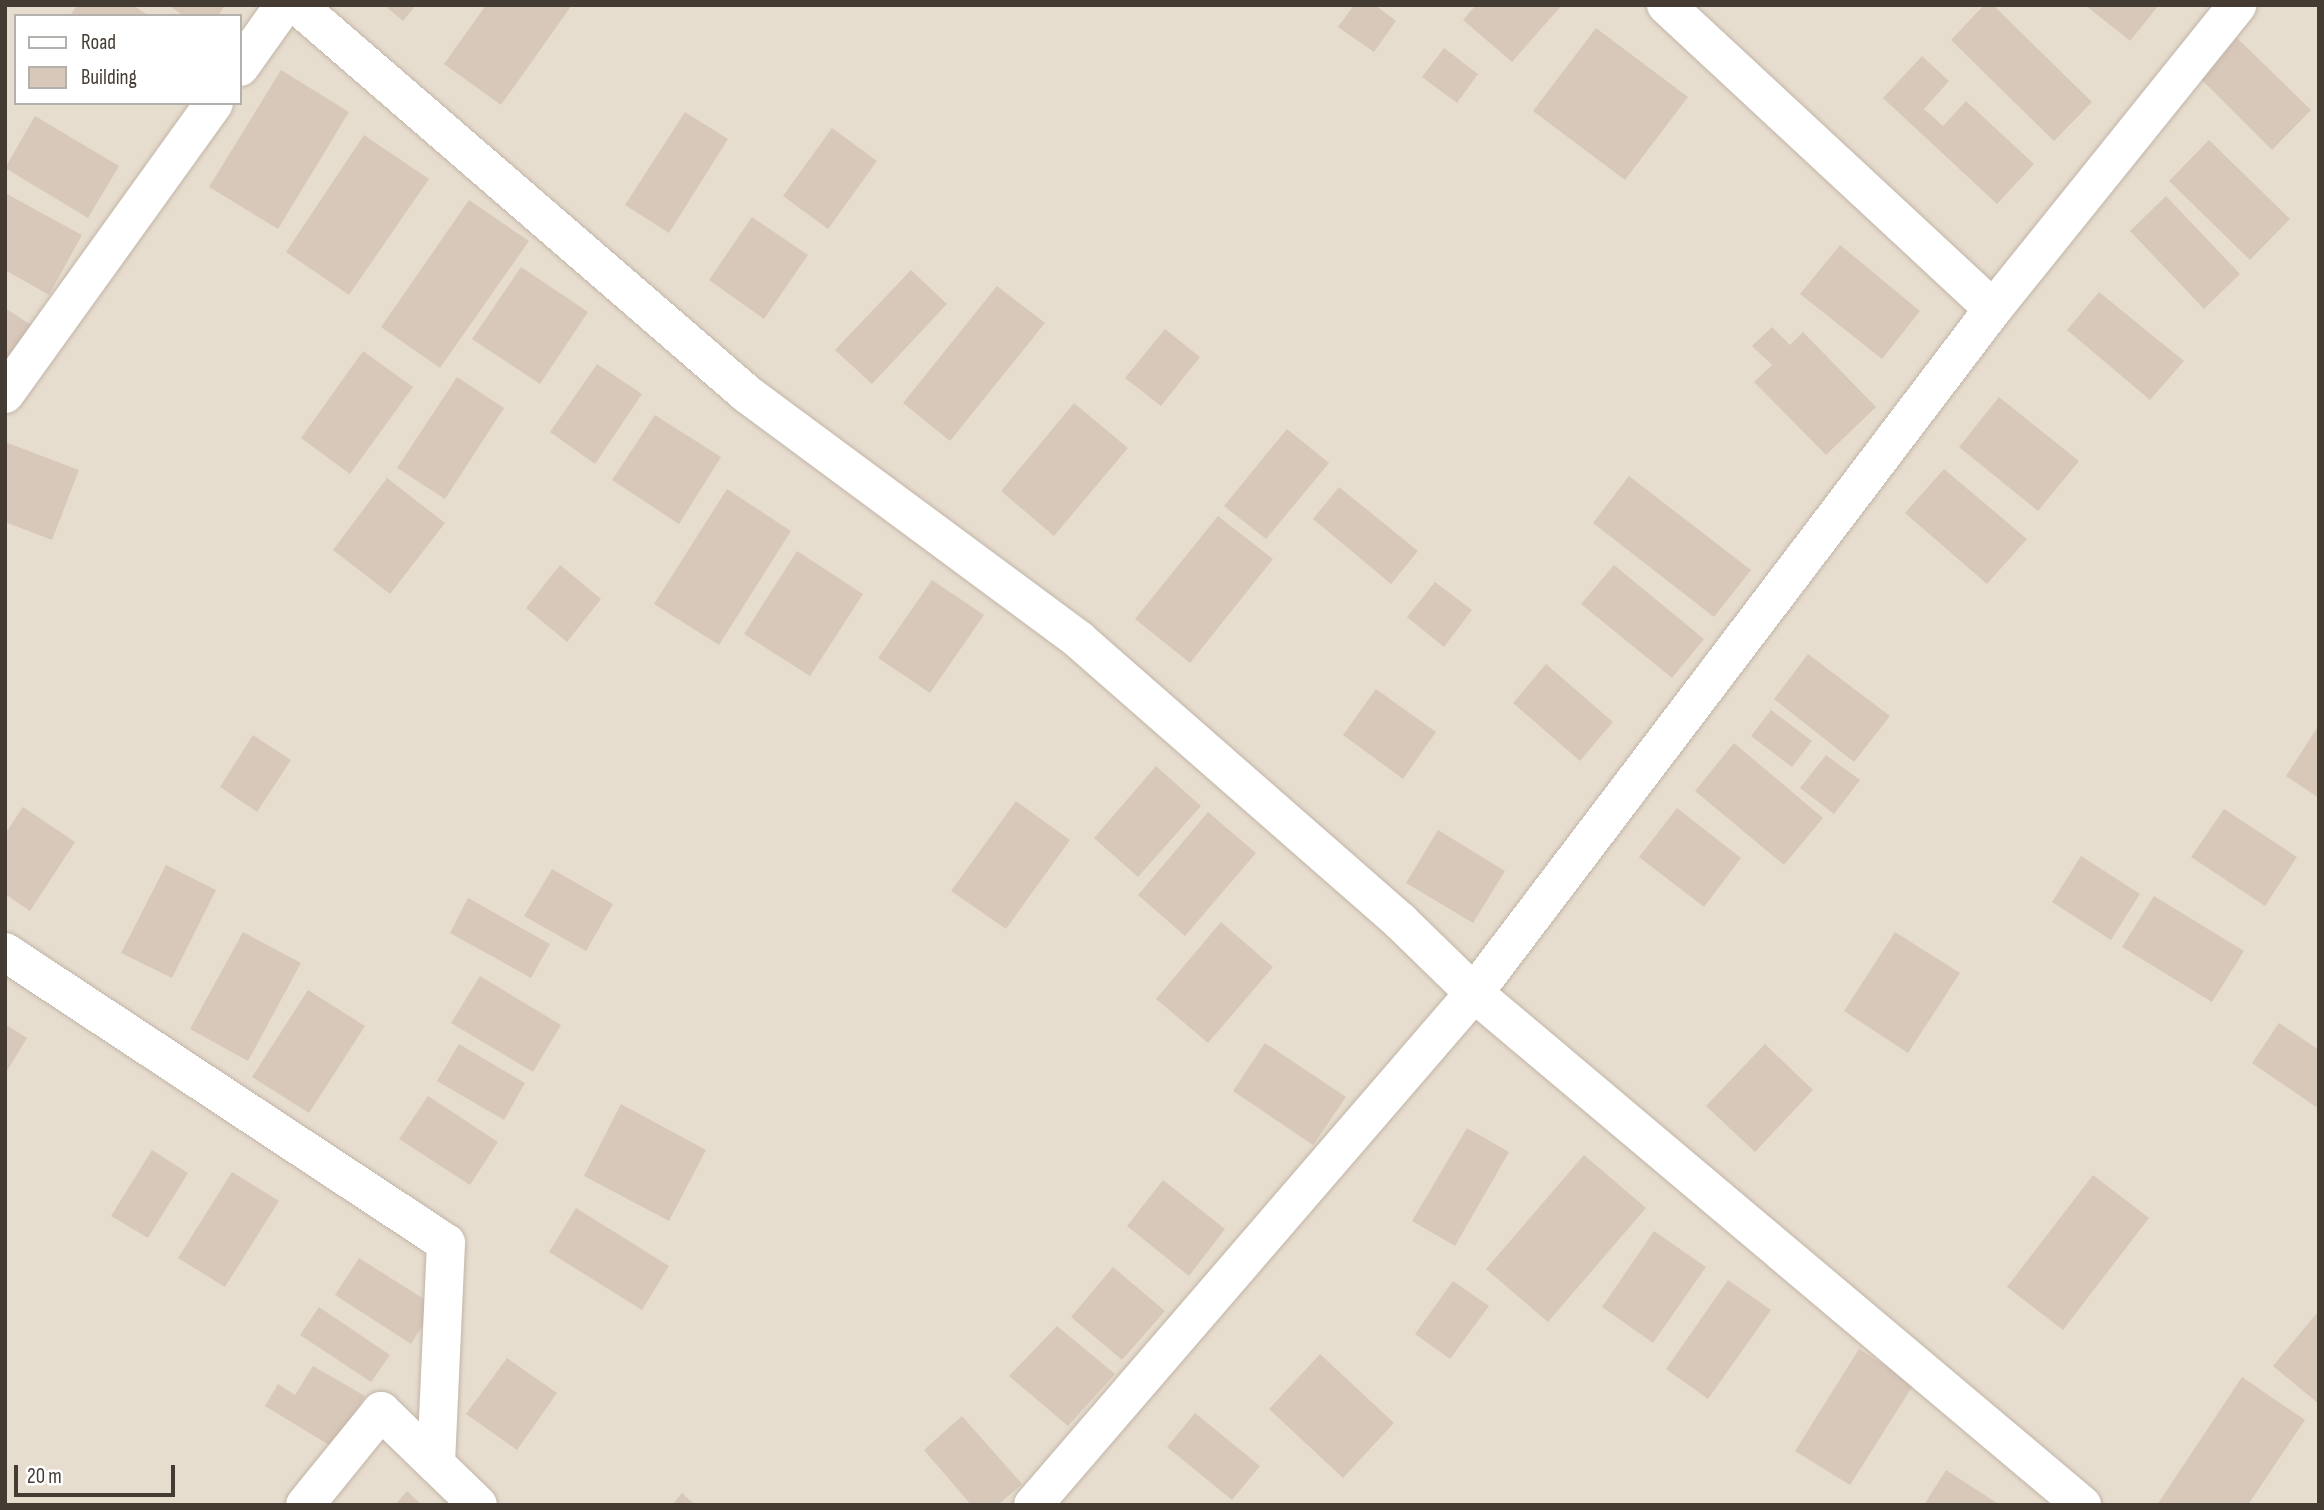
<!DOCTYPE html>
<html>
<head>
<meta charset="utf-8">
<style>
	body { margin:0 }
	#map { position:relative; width:2324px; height:1510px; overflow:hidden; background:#f3ebe2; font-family:"Sofia Sans Condensed",sans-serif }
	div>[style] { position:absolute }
	.residential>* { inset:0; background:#e7ddcf }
	.building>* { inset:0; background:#d8c8ba }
	.roads { filter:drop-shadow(0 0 2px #c1b5a7) drop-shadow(0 0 2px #c1b5a7) }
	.minor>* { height:38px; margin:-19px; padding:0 19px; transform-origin:19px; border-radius:19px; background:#fff }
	span { translate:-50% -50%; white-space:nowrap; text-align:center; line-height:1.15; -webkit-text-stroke:7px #fff; paint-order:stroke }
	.frame { position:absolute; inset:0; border:7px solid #443b32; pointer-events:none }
	.legend { position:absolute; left:14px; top:14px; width:228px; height:91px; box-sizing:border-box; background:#fff; border:2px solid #b4b1ad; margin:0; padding:9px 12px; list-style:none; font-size:21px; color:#443b32 }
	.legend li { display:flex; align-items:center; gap:14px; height:35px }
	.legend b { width:35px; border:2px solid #b4b1ad }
	.scale { position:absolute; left:14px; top:1465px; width:161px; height:32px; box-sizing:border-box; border:4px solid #443b32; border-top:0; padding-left:9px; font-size:21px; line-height:24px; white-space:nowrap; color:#443b32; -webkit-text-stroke:5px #fff; paint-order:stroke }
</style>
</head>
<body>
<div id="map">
	<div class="residential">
		<div style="clip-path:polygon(evenodd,5px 5px,2319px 5px,2319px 1505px,5px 1505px,5px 5px,16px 16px,240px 16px,240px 103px,16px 103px,16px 16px)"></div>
	</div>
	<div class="building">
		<div style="clip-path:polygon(77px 5px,133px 5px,149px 16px,70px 16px)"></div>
		<div style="clip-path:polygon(168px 5px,225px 5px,218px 16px,184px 16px)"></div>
		<div style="clip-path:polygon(384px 5px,416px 5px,403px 21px)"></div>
		<div style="clip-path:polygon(486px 5px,572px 5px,501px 105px,444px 64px)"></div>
		<div style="clip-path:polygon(1354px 5px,1375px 5px,1396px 21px,1374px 52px,1338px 27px)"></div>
		<div style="clip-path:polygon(1476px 5px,1562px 5px,1512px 62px,1463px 20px)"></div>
		<div style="clip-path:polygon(1984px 5px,1993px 5px,2092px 102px,2054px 141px,1951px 40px)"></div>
		<div style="clip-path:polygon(2085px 5px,2159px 5px,2130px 41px)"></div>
		<div style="clip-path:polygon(1596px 28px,1688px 97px,1625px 180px,1533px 111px)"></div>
		<div style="clip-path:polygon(2237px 38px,2311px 110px,2272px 150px,2199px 77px)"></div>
		<div style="clip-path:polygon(1444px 48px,1478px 74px,1457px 103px,1422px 77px)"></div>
		<div style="clip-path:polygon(1922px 56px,1949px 81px,1924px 109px,1943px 126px,1966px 101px,2034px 164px,1997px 204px,1883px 98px)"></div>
		<div style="clip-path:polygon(281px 70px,349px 112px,278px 229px,209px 187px)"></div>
		<div style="clip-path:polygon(685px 112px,728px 139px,669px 233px,625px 205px)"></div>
		<div style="clip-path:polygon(35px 116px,119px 166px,88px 218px,5px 168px)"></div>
		<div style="clip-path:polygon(832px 128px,877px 161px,828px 229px,783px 196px)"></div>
		<div style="clip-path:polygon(364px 135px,429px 179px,349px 295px,286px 252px)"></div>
		<div style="clip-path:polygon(2209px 140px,2290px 219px,2250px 260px,2169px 181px)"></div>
		<div style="clip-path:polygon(5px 193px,82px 235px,49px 295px,5px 270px)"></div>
		<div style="clip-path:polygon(2166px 196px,2240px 274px,2204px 309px,2130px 231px)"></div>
		<div style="clip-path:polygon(469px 200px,529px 241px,440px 368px,381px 327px)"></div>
		<div style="clip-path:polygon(752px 217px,808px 255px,764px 319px,709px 280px)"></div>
		<div style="clip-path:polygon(1840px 245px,1920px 311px,1882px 359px,1800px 294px)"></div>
		<div style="clip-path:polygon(521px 267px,588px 312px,540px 384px,472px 339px)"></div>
		<div style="clip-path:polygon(911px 270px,947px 304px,872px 384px,835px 350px)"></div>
		<div style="clip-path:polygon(997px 286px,1045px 323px,950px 441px,903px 403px)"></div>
		<div style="clip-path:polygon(2099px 292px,2184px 361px,2150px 400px,2067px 330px)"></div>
		<div style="clip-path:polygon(5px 308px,36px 328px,5px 375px)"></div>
		<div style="clip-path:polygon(1772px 327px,1790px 345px,1803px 332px,1876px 407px,1826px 455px,1754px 382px,1772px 365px,1752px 346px)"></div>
		<div style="clip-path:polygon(1165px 329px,1200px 357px,1161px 406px,1125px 378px)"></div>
		<div style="clip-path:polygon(363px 351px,413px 387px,350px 474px,301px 438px)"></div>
		<div style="clip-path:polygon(597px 364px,642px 394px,595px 464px,550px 432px)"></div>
		<div style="clip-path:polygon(457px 377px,504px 408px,445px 499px,397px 468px)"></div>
		<div style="clip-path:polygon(1999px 397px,2079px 461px,2038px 511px,1959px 447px)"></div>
		<div style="clip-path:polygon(1074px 403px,1128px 448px,1054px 536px,1001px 491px)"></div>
		<div style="clip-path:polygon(655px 415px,721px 457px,679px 524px,612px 480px)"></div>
		<div style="clip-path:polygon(1287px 429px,1329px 463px,1266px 539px,1224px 506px)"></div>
		<div style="clip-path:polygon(5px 442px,79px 470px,52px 540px,5px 522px)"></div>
		<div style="clip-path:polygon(1944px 469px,2027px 539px,1987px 584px,1905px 513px)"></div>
		<div style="clip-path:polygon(1629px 476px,1751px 570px,1714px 617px,1593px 523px)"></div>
		<div style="clip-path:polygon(387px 478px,445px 523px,390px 594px,333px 550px)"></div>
		<div style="clip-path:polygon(1339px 487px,1418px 551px,1391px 584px,1313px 519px)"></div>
		<div style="clip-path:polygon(727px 489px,791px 531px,719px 645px,654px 604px)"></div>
		<div style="clip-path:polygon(1218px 516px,1273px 559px,1190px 663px,1135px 619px)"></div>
		<div style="clip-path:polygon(797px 551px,863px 594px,810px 676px,744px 634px)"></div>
		<div style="clip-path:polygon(560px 565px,601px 599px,567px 642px,526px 608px)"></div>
		<div style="clip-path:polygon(1614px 565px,1704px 639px,1672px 678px,1581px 604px)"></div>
		<div style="clip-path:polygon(932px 580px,984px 615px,930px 693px,878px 658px)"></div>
		<div style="clip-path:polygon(1435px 582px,1472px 610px,1444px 647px,1407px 617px)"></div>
		<div style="clip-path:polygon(1808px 654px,1890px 716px,1854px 762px,1774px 699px)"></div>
		<div style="clip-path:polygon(1546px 664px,1613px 722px,1580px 761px,1513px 703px)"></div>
		<div style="clip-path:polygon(1376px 689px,1436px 732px,1403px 779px,1343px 735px)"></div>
		<div style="clip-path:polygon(1771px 710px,1812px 741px,1792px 767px,1751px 736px)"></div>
		<div style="clip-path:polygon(2317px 728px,2319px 729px,2319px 798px,2286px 776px)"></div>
		<div style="clip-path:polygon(253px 735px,291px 760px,257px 812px,220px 787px)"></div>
		<div style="clip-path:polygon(1734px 743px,1823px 818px,1784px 865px,1695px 791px)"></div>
		<div style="clip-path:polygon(1826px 755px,1860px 780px,1834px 814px,1800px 788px)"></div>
		<div style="clip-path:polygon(1156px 766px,1201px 806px,1138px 877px,1094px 838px)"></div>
		<div style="clip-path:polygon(1016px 801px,1070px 840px,1006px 929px,951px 891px)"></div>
		<div style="clip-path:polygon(23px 807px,75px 842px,30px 911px,5px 894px,5px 834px)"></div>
		<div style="clip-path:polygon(1677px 808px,1741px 858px,1704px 907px,1639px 857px)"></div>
		<div style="clip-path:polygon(2224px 809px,2297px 857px,2265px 906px,2191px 857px)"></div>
		<div style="clip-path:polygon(1208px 812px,1256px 853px,1185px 936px,1138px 895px)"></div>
		<div style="clip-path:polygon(1438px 830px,1505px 871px,1473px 923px,1406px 883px)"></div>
		<div style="clip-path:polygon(2081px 856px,2140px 894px,2111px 940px,2052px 902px)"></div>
		<div style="clip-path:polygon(166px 865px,216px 890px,172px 978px,121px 953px)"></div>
		<div style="clip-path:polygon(552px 869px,613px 904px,586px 951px,524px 916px)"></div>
		<div style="clip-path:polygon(2154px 896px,2244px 951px,2212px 1002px,2122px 947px)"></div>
		<div style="clip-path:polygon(468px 898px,550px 944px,531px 978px,450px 933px)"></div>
		<div style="clip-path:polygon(1221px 922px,1273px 967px,1208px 1043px,1156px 999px)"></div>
		<div style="clip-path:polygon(243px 932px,301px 963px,248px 1061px,190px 1029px)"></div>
		<div style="clip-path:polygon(1895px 932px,1960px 973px,1908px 1053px,1844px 1011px)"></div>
		<div style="clip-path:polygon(480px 976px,561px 1025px,533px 1072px,451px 1023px)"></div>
		<div style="clip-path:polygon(308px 990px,365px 1026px,309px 1113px,252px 1077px)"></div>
		<div style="clip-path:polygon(2279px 1023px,2319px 1050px,2319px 1109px,2252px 1063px)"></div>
		<div style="clip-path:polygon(5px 1024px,27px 1038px,5px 1074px)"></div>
		<div style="clip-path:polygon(1265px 1043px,1346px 1097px,1313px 1145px,1233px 1091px)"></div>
		<div style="clip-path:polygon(459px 1044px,525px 1083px,504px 1120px,437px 1081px)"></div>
		<div style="clip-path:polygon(1765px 1044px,1813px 1090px,1755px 1152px,1706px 1106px)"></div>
		<div style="clip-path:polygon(428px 1096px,498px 1142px,470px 1185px,399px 1139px)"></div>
		<div style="clip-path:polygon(621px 1104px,706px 1150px,669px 1221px,584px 1176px)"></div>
		<div style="clip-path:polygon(1467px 1128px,1509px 1152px,1455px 1246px,1412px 1221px)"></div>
		<div style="clip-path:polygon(152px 1150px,188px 1173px,148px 1238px,111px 1216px)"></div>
		<div style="clip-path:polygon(1584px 1155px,1646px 1208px,1548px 1322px,1486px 1269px)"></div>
		<div style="clip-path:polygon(232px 1172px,279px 1201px,225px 1287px,178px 1258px)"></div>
		<div style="clip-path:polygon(2093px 1175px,2149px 1218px,2063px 1330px,2007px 1287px)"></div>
		<div style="clip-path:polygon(1163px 1180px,1225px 1229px,1189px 1276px,1127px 1226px)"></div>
		<div style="clip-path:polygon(576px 1208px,669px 1266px,642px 1310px,549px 1252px)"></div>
		<div style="clip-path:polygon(1654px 1231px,1706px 1267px,1653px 1343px,1602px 1307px)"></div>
		<div style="clip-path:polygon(359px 1258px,435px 1306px,411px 1344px,335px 1295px)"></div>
		<div style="clip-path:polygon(1113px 1267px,1165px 1311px,1122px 1360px,1071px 1317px)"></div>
		<div style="clip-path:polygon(1728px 1280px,1771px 1310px,1708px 1399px,1666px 1369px)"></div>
		<div style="clip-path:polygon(1453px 1281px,1489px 1306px,1450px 1359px,1415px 1334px)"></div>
		<div style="clip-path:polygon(319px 1307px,390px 1355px,371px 1382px,300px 1335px)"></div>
		<div style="clip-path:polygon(2316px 1314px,2319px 1316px,2319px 1404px,2273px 1366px)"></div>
		<div style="clip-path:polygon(1057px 1326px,1115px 1374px,1068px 1426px,1009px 1376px)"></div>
		<div style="clip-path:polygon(1859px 1349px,1914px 1384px,1850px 1485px,1795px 1451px)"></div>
		<div style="clip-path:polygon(1320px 1354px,1394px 1423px,1343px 1478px,1269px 1409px)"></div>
		<div style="clip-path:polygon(507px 1358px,557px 1393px,517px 1450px,466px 1414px)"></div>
		<div style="clip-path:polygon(313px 1366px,365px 1396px,334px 1448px,265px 1406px,278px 1384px,295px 1395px)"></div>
		<div style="clip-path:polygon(2242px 1377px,2305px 1420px,2248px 1505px,2157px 1505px)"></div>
		<div style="clip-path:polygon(1195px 1413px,1260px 1466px,1232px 1500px,1167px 1447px)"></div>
		<div style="clip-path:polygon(962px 1416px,1022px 1484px,998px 1505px,971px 1505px,924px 1450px)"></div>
		<div style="clip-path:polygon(1946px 1470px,2000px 1505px,1924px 1505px)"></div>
		<div style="clip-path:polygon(407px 1491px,422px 1505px,395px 1505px)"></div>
		<div style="clip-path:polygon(682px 1493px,695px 1505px,672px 1505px)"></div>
	</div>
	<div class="roads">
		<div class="minor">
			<div style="left:297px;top:5px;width:595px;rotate:40.84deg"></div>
			<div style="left:747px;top:394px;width:413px;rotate:36.5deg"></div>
			<div style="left:1079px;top:640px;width:427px;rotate:41.2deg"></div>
			<div style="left:1400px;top:921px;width:103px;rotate:44.2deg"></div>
			<div style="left:1474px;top:993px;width:795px;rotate:40.1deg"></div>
			<div style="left:1666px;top:5px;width:446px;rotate:42.9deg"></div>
			<div style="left:240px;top:67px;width:76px;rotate:-54.6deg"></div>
			<div style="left:5px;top:394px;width:358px;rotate:-54.3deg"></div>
			<div style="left:5px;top:952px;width:528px;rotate:33.42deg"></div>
			<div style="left:446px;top:1243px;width:221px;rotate:92.6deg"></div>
			<div style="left:305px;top:1505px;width:121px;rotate:-51deg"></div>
			<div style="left:381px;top:1411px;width:135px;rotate:44.1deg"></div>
			<div style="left:1033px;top:1505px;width:676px;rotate:-49.26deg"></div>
			<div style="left:1474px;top:993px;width:859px;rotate:-52.81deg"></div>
			<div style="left:1993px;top:309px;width:390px;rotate:-51.2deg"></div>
		</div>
	</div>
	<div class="frame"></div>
	<ul class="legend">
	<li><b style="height:9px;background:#fff"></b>Road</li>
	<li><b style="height:19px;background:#d8c8ba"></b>Building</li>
	</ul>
	<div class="scale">20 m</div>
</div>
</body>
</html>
